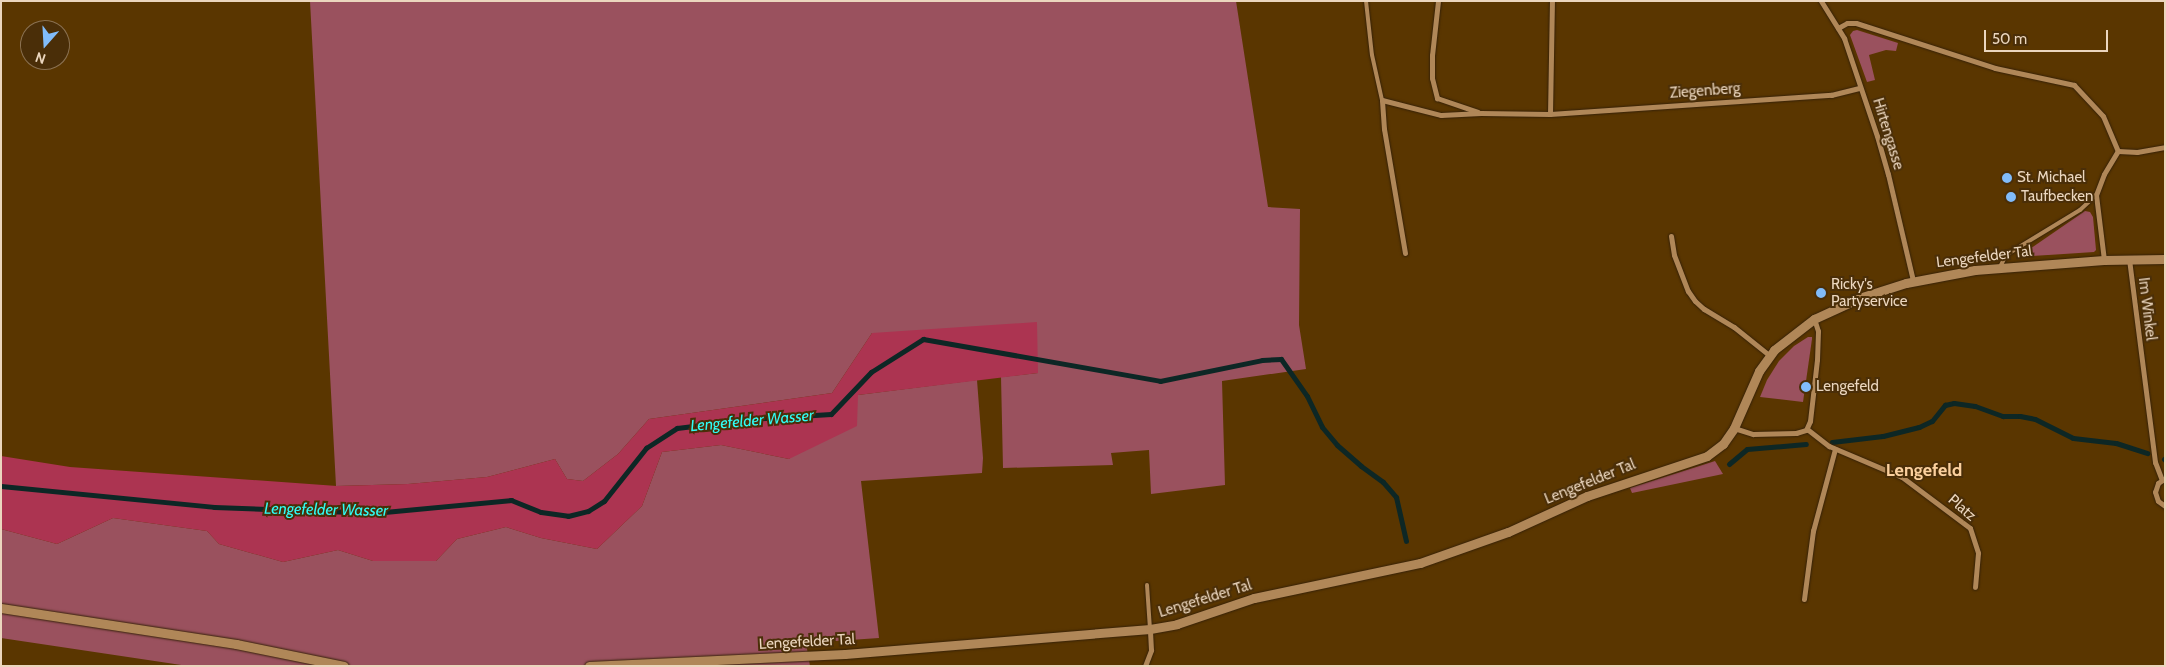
<!DOCTYPE html>
<html>
<head>
<meta charset="utf-8">
<style>
	body { margin:0 }
	#map { position:relative; width:2166px; height:667px; overflow:hidden; background:#5a3600; font-family:Cabin,sans-serif }
	div>[style] { position:absolute }
	.green>* { inset:0; background:#9a515e }
	.forest>* { inset:0; background:#ac3451 }
	.stream>* { height:5px; margin:-2.5px; padding:0 2.5px; transform-origin:2.5px; border-radius:2.5px; background:#0d2725 }
	.roads { filter:drop-shadow(0 0 1px #352108) drop-shadow(0 0 1px #352108) }
	.service>* { height:4px; margin:-2px; padding:0 2px; transform-origin:2px; border-radius:2px; background:#b08758 }
	.minor>* { height:5px; margin:-2.5px; padding:0 2.5px; transform-origin:2.5px; border-radius:2.5px; background:#b08758 }
	.tertiary>* { height:9px; margin:-4.5px; padding:0 4.5px; transform-origin:4.5px; border-radius:4.5px; background:#b08758 }
	.dots>* { width:14px; height:14px; translate:-50% -50%; box-sizing:border-box; border:2px solid #4a2e08; border-radius:50% }
	span { translate:-50% -50%; white-space:nowrap; text-align:center; line-height:1.15; -webkit-text-stroke:4px #4a2e08; paint-order:stroke }
	.street-label { font-size:15px; color:#ebd6be }
	.poi-label { font-size:15px; color:#ebd6be }
	.left { translate:0 -50%; text-align:left }
	.water-label { font-size:16px; color:#2ffdf5; font-style:italic }
	.quarter-label { font-size:18px; color:#fbd09e; font-weight:700 }
	.frame { position:absolute; inset:0; border:2px solid #ebd6be; pointer-events:none }
	.north { position:absolute; left:20px; top:20px; width:50px; height:50px; box-sizing:border-box; background:#4a2e08; border:1px solid #8a7151; border-radius:50%; rotate:199deg; font-size:14px; font-weight:700; line-height:20px; text-align:center; color:#ebd6be }
	.north::after { content:''; display:block; margin:auto; width:18px; height:22px; background:#81bcfa; clip-path:polygon(50% 0,100% 100%,50% 72%,0 100%) }
	.scale { position:absolute; left:1984px; top:30px; width:124px; height:22px; box-sizing:border-box; border:2px solid #ebd6be; border-top:0; padding-left:6px; font-size:15px; line-height:18px; white-space:nowrap; color:#ebd6be; -webkit-text-stroke:4px #4a2e08; paint-order:stroke }
</style>
</head>
<body>
<div id="map">
	<div class="green">
		<div style="clip-path:polygon(310px 1px,1236px 1px,1268px 207px,1300px 209px,1299px 325px,1306px 369px,1222px 381px,1225px 485px,1151px 494px,1149px 450px,1111px 453px,1113px 465px,1003px 468px,1001px 377px,1038px 373px,872px 333px,832px 393px,649px 419px,618px 454px,583px 481px,567px 479px,555px 459px,487px 477px,408px 484px,336px 486px)"></div>
		<div style="clip-path:polygon(1857px 30px,1898px 43px,1896px 51px,1886px 50px,1869px 55px,1875px 80px,1867px 82px,1850px 35px,1853px 31px)"></div>
		<div style="clip-path:polygon(2085px 211px,2090px 212px,2093px 217px,2096px 250px,2094px 252px,2018px 257px)"></div>
		<div style="clip-path:polygon(1808px 337px,1812px 337px,1812px 339px,1803px 402px,1760px 397px,1767px 380px,1779px 361px,1794px 346px)"></div>
		<div style="clip-path:polygon(977px 380px,983px 458px,982px 473px,861px 481px,879px 638px,806px 643px,810px 666px,188px 666px,1px 638px,1px 529px,57px 544px,113px 518px,207px 531px,219px 544px,283px 562px,338px 550px,373px 561px,436px 561px,457px 539px,506px 527px,541px 538px,597px 549px,642px 506px,662px 452px,721px 445px,789px 459px,858px 395px)"></div>
		<div style="clip-path:polygon(1715px 461px,1723px 474px,1632px 493px,1630px 488px)"></div>
	</div>
	<div class="forest">
		<div style="clip-path:polygon(1037px 322px,1038px 373px,858px 395px,857px 426px,789px 459px,721px 445px,662px 452px,642px 506px,597px 549px,541px 538px,506px 527px,457px 539px,436px 561px,373px 561px,338px 550px,283px 562px,219px 544px,207px 531px,113px 518px,57px 544px,1px 529px,1px 456px,70px 467px,337px 486px,408px 484px,487px 477px,555px 459px,567px 479px,583px 481px,618px 454px,649px 419px,832px 393px,872px 333px)"></div>
	</div>
	<div class="stream">
		<div style="left:1832px;top:442px;width:51px;rotate:-6.7deg"></div>
		<div style="left:1883px;top:436px;width:37px;rotate:-14deg"></div>
		<div style="left:1919px;top:427px;width:14px;rotate:-25deg"></div>
		<div style="left:1932px;top:421px;width:21px;rotate:-51deg"></div>
		<div style="left:1945px;top:405px;width:9px;rotate:-13deg"></div>
		<div style="left:1954px;top:403px;width:21px;rotate:8deg"></div>
		<div style="left:1975px;top:406px;width:30px;rotate:20deg"></div>
		<div style="left:2003px;top:416px;width:17px"></div>
		<div style="left:2020px;top:416px;width:15px;rotate:11deg"></div>
		<div style="left:2035px;top:419px;width:42px;rotate:26.6deg"></div>
		<div style="left:2073px;top:438px;width:43px;rotate:6.6deg"></div>
		<div style="left:2116px;top:443px;width:33px;rotate:18deg"></div>
		<div style="left:2164px;top:459px;width:1px;rotate:45deg"></div>
		<div style="left:1729px;top:464px;width:23px;rotate:-40deg"></div>
		<div style="left:1747px;top:449px;width:59px;rotate:-4.8deg"></div>
		<div style="left:1px;top:486px;width:214px;rotate:5.6deg"></div>
		<div style="left:214px;top:507px;width:160px;rotate:2.1deg"></div>
		<div style="left:374px;top:513px;width:138px;rotate:-5.4deg"></div>
		<div style="left:511px;top:500px;width:32px;rotate:22deg"></div>
		<div style="left:541px;top:512px;width:27px;rotate:8deg"></div>
		<div style="left:568px;top:516px;width:21px;rotate:-14deg"></div>
		<div style="left:588px;top:511px;width:19px;rotate:-32deg"></div>
		<div style="left:604px;top:501px;width:68px;rotate:-51.6deg"></div>
		<div style="left:646px;top:448px;width:37px;rotate:-33deg"></div>
		<div style="left:677px;top:428px;width:73px;rotate:-7.1deg"></div>
		<div style="left:749px;top:419px;width:82px;rotate:-3.5deg"></div>
		<div style="left:831px;top:414px;width:58px;rotate:-46.4deg"></div>
		<div style="left:871px;top:372px;width:62px;rotate:-32.4deg"></div>
		<div style="left:923px;top:339px;width:241px;rotate:10deg"></div>
		<div style="left:1160px;top:381px;width:104px;rotate:-11.6deg"></div>
		<div style="left:1262px;top:360px;width:19px;rotate:-3deg"></div>
		<div style="left:1281px;top:359px;width:45px;rotate:54.9deg"></div>
		<div style="left:1307px;top:396px;width:34px;rotate:64deg"></div>
		<div style="left:1322px;top:427px;width:23px;rotate:50deg"></div>
		<div style="left:1337px;top:445px;width:32px;rotate:41deg"></div>
		<div style="left:1361px;top:466px;width:27px;rotate:36deg"></div>
		<div style="left:1383px;top:482px;width:20px;rotate:49deg"></div>
		<div style="left:1396px;top:497px;width:45px;rotate:77.2deg"></div>
	</div>
	<div class="roads">
		<div class="service">
			<div style="left:1366px;top:1px;width:54px;rotate:83.7deg"></div>
			<div style="left:1372px;top:55px;width:46px;rotate:77.5deg"></div>
			<div style="left:2000px;top:267px;width:13px;rotate:-63deg"></div>
			<div style="left:2006px;top:255px;width:87px;rotate:-31.3deg"></div>
			<div style="left:2080px;top:210px;width:22px;rotate:-43deg"></div>
			<div style="left:1147px;top:585px;width:44px;rotate:86.1deg"></div>
		</div>
		<div class="minor">
			<div style="left:1438px;top:1px;width:54px;rotate:96.3deg"></div>
			<div style="left:1432px;top:55px;width:23px;rotate:90deg"></div>
			<div style="left:1432px;top:78px;width:21px;rotate:76deg"></div>
			<div style="left:1437px;top:98px;width:43px;rotate:18.9deg"></div>
			<div style="left:1821px;top:1px;width:44px;rotate:58.1deg"></div>
			<div style="left:1844px;top:38px;width:103px;rotate:71.4deg"></div>
			<div style="left:1877px;top:136px;width:40px;rotate:74deg"></div>
			<div style="left:1888px;top:174px;width:110px;rotate:76.8deg"></div>
			<div style="left:1838px;top:28px;width:10px;rotate:-29deg"></div>
			<div style="left:1847px;top:23px;width:9px"></div>
			<div style="left:1856px;top:23px;width:146px;rotate:17.9deg"></div>
			<div style="left:1995px;top:68px;width:81px;rotate:12.1deg"></div>
			<div style="left:2074px;top:85px;width:42px;rotate:46.9deg"></div>
			<div style="left:2103px;top:116px;width:38px;rotate:67deg"></div>
			<div style="left:1550px;top:114px;width:113px;rotate:-89deg"></div>
			<div style="left:1671px;top:236px;width:19px;rotate:81deg"></div>
			<div style="left:1674px;top:255px;width:39px;rotate:69deg"></div>
			<div style="left:1688px;top:291px;width:12px;rotate:55deg"></div>
			<div style="left:1695px;top:301px;width:12px;rotate:42deg"></div>
			<div style="left:1704px;top:309px;width:35px;rotate:31deg"></div>
			<div style="left:1734px;top:327px;width:45px;rotate:38.7deg"></div>
			<div style="left:1405px;top:253px;width:126px;rotate:-99.6deg"></div>
			<div style="left:1384px;top:129px;width:29px;rotate:-94deg"></div>
			<div style="left:1382px;top:100px;width:61px;rotate:14.3deg"></div>
			<div style="left:1441px;top:115px;width:40px;rotate:-2.9deg"></div>
			<div style="left:1481px;top:113px;width:69px;rotate:0.8deg"></div>
			<div style="left:1550px;top:114px;width:282px;rotate:-3.9deg"></div>
			<div style="left:1831px;top:95px;width:30px;rotate:-14deg"></div>
			<div style="left:2129px;top:259px;width:205px;rotate:82.7deg"></div>
			<div style="left:2155px;top:462px;width:19px;rotate:69deg"></div>
			<div style="left:2104px;top:260px;width:65px;rotate:-97deg"></div>
			<div style="left:2096px;top:195px;width:22px;rotate:-69deg"></div>
			<div style="left:2104px;top:174px;width:27px;rotate:-59deg"></div>
			<div style="left:2118px;top:151px;width:19px;rotate:3deg"></div>
			<div style="left:2137px;top:152px;width:28px;rotate:-10deg"></div>
			<div style="left:1734px;top:428px;width:20px;rotate:18deg"></div>
			<div style="left:1753px;top:434px;width:43px;rotate:-1.3deg"></div>
			<div style="left:1796px;top:433px;width:10px;rotate:-17deg"></div>
			<div style="left:1806px;top:430px;width:10px;rotate:-66deg"></div>
			<div style="left:1810px;top:421px;width:61px;rotate:-83.5deg"></div>
			<div style="left:1817px;top:360px;width:29px;rotate:-88deg"></div>
			<div style="left:1818px;top:331px;width:13px;rotate:-108deg"></div>
			<div style="left:1807px;top:429px;width:28px;rotate:38deg"></div>
			<div style="left:1829px;top:446px;width:79px;rotate:23deg"></div>
			<div style="left:1902px;top:477px;width:85px;rotate:36.9deg"></div>
			<div style="left:1970px;top:528px;width:26px;rotate:72deg"></div>
			<div style="left:1978px;top:553px;width:34px;rotate:95deg"></div>
			<div style="left:2164px;top:479px;width:7px;rotate:146deg"></div>
			<div style="left:2158px;top:483px;width:9px;rotate:108deg"></div>
			<div style="left:2155px;top:492px;width:9px;rotate:72deg"></div>
			<div style="left:2158px;top:501px;width:9px;rotate:36deg"></div>
			<div style="left:1804px;top:599px;width:69px;rotate:-82.5deg"></div>
			<div style="left:1813px;top:531px;width:85px;rotate:-75deg"></div>
			<div style="left:1145px;top:666px;width:17px;rotate:-69deg"></div>
			<div style="left:1151px;top:650px;width:21px;rotate:-93deg"></div>
		</div>
		<div class="tertiary">
			<div style="left:1px;top:608px;width:238px;rotate:8.7deg"></div>
			<div style="left:236px;top:644px;width:110px;rotate:11.5deg"></div>
			<div style="left:589px;top:666px;width:256px;rotate:-2.7deg"></div>
			<div style="left:845px;top:654px;width:306px;rotate:-4.7deg"></div>
			<div style="left:1150px;top:629px;width:27px;rotate:-10deg"></div>
			<div style="left:1177px;top:624px;width:81px;rotate:-18.7deg"></div>
			<div style="left:1254px;top:598px;width:170px;rotate:-11.9deg"></div>
			<div style="left:1420px;top:563px;width:93px;rotate:-19.4deg"></div>
			<div style="left:1508px;top:532px;width:87px;rotate:-24.5deg"></div>
			<div style="left:1587px;top:496px;width:126px;rotate:-18.4deg"></div>
			<div style="left:1707px;top:456px;width:20px;rotate:-37deg"></div>
			<div style="left:1723px;top:444px;width:19px;rotate:-55deg"></div>
			<div style="left:1734px;top:428px;width:62px;rotate:-66.3deg"></div>
			<div style="left:1759px;top:371px;width:26px;rotate:-54deg"></div>
			<div style="left:1774px;top:350px;width:51px;rotate:-37.8deg"></div>
			<div style="left:1814px;top:319px;width:53px;rotate:-24.6deg"></div>
			<div style="left:1862px;top:297px;width:46px;rotate:-17.7deg"></div>
			<div style="left:1906px;top:283px;width:70px;rotate:-10.7deg"></div>
			<div style="left:1975px;top:270px;width:129px;rotate:-4.4deg"></div>
			<div style="left:2104px;top:260px;width:61px;rotate:-0.9deg"></div>
		</div>
	</div>
	<div class="dots">
		<div style="left:2007px;top:178px;background:#81bcfa"></div>
		<div style="left:2011px;top:197px;background:#81bcfa"></div>
		<div style="left:1821px;top:293px;background:#81bcfa"></div>
		<div style="left:1806px;top:387px;background:#81bcfa"></div>
	</div>
	<div class="street-label">
		<span style="left:1705px;top:91px;rotate:-4deg">Ziegenberg</span>
		<span style="left:1888px;top:134px;rotate:73deg">Hirtengasse</span>
		<span style="left:1984px;top:257px;rotate:-7deg">Lengefelder Tal</span>
		<span style="left:2147px;top:309px;rotate:83deg">Im Winkel</span>
		<span style="left:1590px;top:482px;rotate:-22deg">Lengefelder Tal</span>
		<span style="left:1962px;top:508px;rotate:41deg">Platz</span>
		<span style="left:1205px;top:599px;rotate:-17deg">Lengefelder Tal</span>
		<span style="left:807px;top:642px;rotate:-3deg">Lengefelder Tal</span>
	</div>
	<div class="poi-label">
		<span class="left" style="left:2017px;top:178px">St. Michael</span>
		<span class="left" style="left:2021px;top:197px">Taufbecken</span>
		<span class="left" style="left:1831px;top:293px">Ricky's<br>Partyservice</span>
		<span class="left" style="left:1816px;top:387px">Lengefeld</span>
	</div>
	<div class="water-label">
		<span style="left:752px;top:421px;rotate:-5deg">Lengefelder Wasser</span>
		<span style="left:326px;top:510px;rotate:1deg">Lengefelder Wasser</span>
	</div>
	<div class="quarter-label">
		<span style="left:1924px;top:470px">Lengefeld</span>
	</div>
	<div class="frame"></div>
	<div class="north">N</div>
	<div class="scale">50 m</div>
</div>
</body>
</html>
